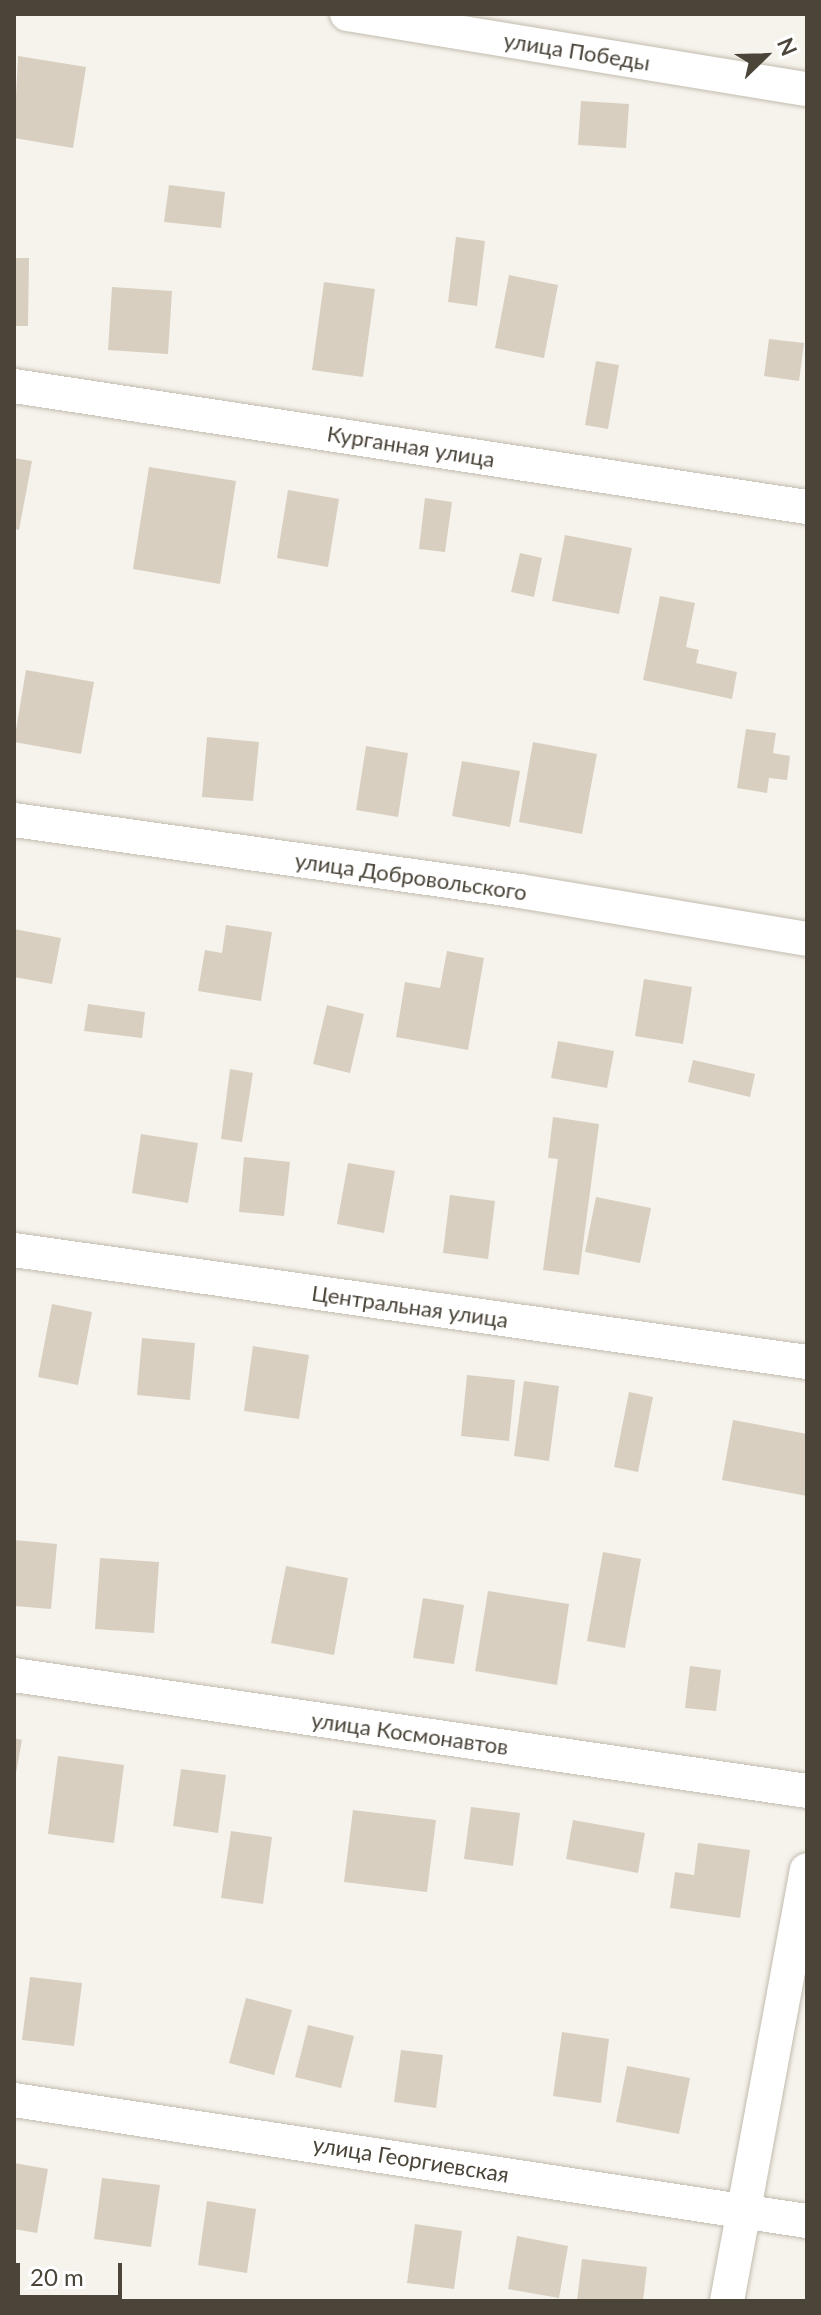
<!DOCTYPE html>
<html>
<head>
<meta charset="utf-8">
<style>
	body { margin:0 }
	#map { position:relative; width:821px; height:2315px; overflow:hidden; background:#f6f3ec; font-family:Lato,sans-serif }
	div>[style] { position:absolute }
	.building>* { inset:0; background:#d8cfc1 }
	.roads { filter:drop-shadow(0 0 2px #c2bbae) drop-shadow(0 0 2px #c2bbae) }
	.minor>* { height:34px; margin:-17px; padding:0 17px; transform-origin:17px; border-radius:17px; background:#fff }
	span { translate:-50% -50%; white-space:nowrap; text-align:center; line-height:1.15; -webkit-text-stroke:6px #fff; paint-order:stroke }
	.street-label { font-size:22px; color:#4b4439 }
	.frame { position:absolute; inset:0; border:16px solid #4b4439; pointer-events:none }
	.north { position:absolute; left:725px; top:16px; width:80px; height:80px; -webkit-text-stroke:6px #fff; paint-order:stroke; rotate:67deg; font-size:22px; font-weight:700; line-height:32px; text-align:center; color:#4b4439 }
	.north::after { content:''; display:block; margin:auto; width:28px; height:36px; background:#4b4439; clip-path:polygon(50% 0,100% 100%,50% 72%,0 100%) }
	.scale { position:absolute; left:16px; top:2263px; width:106px; height:36px; box-sizing:border-box; border:4px solid #4b4439; border-top:0; padding-left:10px; font-size:24px; line-height:28px; white-space:nowrap; color:#4b4439; -webkit-text-stroke:6px #fff; paint-order:stroke }
</style>
</head>
<body>
<div id="map">
	<div class="building">
		<div style="clip-path:polygon(18px 56px,86px 67px,73px 148px,14px 138px)"></div>
		<div style="clip-path:polygon(581px 101px,629px 104px,626px 148px,578px 145px)"></div>
		<div style="clip-path:polygon(169px 185px,225px 192px,221px 228px,164px 222px)"></div>
		<div style="clip-path:polygon(456px 237px,485px 241px,477px 306px,448px 302px)"></div>
		<div style="clip-path:polygon(14px 258px,29px 258px,28px 326px,14px 326px)"></div>
		<div style="clip-path:polygon(509px 275px,558px 285px,544px 358px,495px 348px)"></div>
		<div style="clip-path:polygon(324px 282px,375px 289px,363px 377px,312px 370px)"></div>
		<div style="clip-path:polygon(112px 287px,172px 291px,168px 354px,108px 350px)"></div>
		<div style="clip-path:polygon(769px 339px,804px 343px,799px 381px,764px 376px)"></div>
		<div style="clip-path:polygon(596px 361px,619px 365px,608px 429px,585px 425px)"></div>
		<div style="clip-path:polygon(14px 458px,32px 461px,19px 530px,14px 529px)"></div>
		<div style="clip-path:polygon(149px 467px,236px 481px,220px 584px,133px 569px)"></div>
		<div style="clip-path:polygon(288px 490px,339px 499px,328px 567px,277px 558px)"></div>
		<div style="clip-path:polygon(425px 498px,452px 502px,445px 552px,419px 549px)"></div>
		<div style="clip-path:polygon(565px 535px,632px 548px,619px 614px,552px 601px)"></div>
		<div style="clip-path:polygon(520px 553px,542px 558px,534px 597px,511px 592px)"></div>
		<div style="clip-path:polygon(660px 596px,695px 603px,686px 647px,699px 650px,696px 663px,737px 672px,732px 699px,643px 680px)"></div>
		<div style="clip-path:polygon(26px 670px,94px 682px,81px 754px,14px 742px)"></div>
		<div style="clip-path:polygon(746px 729px,776px 733px,773px 753px,790px 756px,787px 780px,769px 778px,767px 793px,737px 788px)"></div>
		<div style="clip-path:polygon(207px 737px,259px 742px,253px 801px,202px 797px)"></div>
		<div style="clip-path:polygon(533px 742px,597px 754px,582px 834px,519px 822px)"></div>
		<div style="clip-path:polygon(366px 746px,408px 753px,398px 817px,356px 810px)"></div>
		<div style="clip-path:polygon(462px 761px,520px 771px,510px 827px,452px 816px)"></div>
		<div style="clip-path:polygon(226px 925px,272px 932px,261px 1001px,198px 991px,205px 950px,222px 953px)"></div>
		<div style="clip-path:polygon(14px 929px,61px 938px,52px 984px,14px 977px)"></div>
		<div style="clip-path:polygon(447px 951px,484px 958px,468px 1050px,396px 1037px,405px 982px,440px 988px)"></div>
		<div style="clip-path:polygon(644px 979px,692px 987px,683px 1044px,635px 1036px)"></div>
		<div style="clip-path:polygon(88px 1004px,145px 1012px,142px 1038px,84px 1031px)"></div>
		<div style="clip-path:polygon(327px 1005px,364px 1014px,350px 1073px,313px 1064px)"></div>
		<div style="clip-path:polygon(558px 1041px,614px 1051px,607px 1088px,551px 1078px)"></div>
		<div style="clip-path:polygon(693px 1060px,755px 1074px,750px 1097px,688px 1082px)"></div>
		<div style="clip-path:polygon(230px 1069px,253px 1073px,242px 1142px,221px 1139px)"></div>
		<div style="clip-path:polygon(553px 1117px,599px 1124px,579px 1275px,543px 1270px,558px 1159px,548px 1158px)"></div>
		<div style="clip-path:polygon(141px 1134px,198px 1143px,188px 1203px,132px 1193px)"></div>
		<div style="clip-path:polygon(244px 1157px,290px 1162px,284px 1216px,239px 1212px)"></div>
		<div style="clip-path:polygon(348px 1163px,395px 1171px,384px 1233px,337px 1224px)"></div>
		<div style="clip-path:polygon(450px 1195px,495px 1201px,488px 1259px,443px 1253px)"></div>
		<div style="clip-path:polygon(596px 1197px,651px 1208px,640px 1263px,585px 1252px)"></div>
		<div style="clip-path:polygon(52px 1304px,92px 1312px,78px 1385px,38px 1377px)"></div>
		<div style="clip-path:polygon(142px 1338px,195px 1343px,190px 1400px,137px 1395px)"></div>
		<div style="clip-path:polygon(253px 1346px,309px 1355px,299px 1419px,244px 1411px)"></div>
		<div style="clip-path:polygon(467px 1375px,515px 1380px,509px 1441px,461px 1436px)"></div>
		<div style="clip-path:polygon(524px 1381px,559px 1386px,549px 1461px,514px 1456px)"></div>
		<div style="clip-path:polygon(629px 1392px,653px 1397px,638px 1472px,614px 1467px)"></div>
		<div style="clip-path:polygon(733px 1420px,807px 1434px,807px 1496px,722px 1480px)"></div>
		<div style="clip-path:polygon(14px 1540px,57px 1544px,51px 1609px,14px 1606px)"></div>
		<div style="clip-path:polygon(603px 1552px,641px 1559px,625px 1648px,587px 1641px)"></div>
		<div style="clip-path:polygon(100px 1558px,159px 1562px,154px 1633px,95px 1629px)"></div>
		<div style="clip-path:polygon(286px 1566px,348px 1578px,334px 1655px,271px 1643px)"></div>
		<div style="clip-path:polygon(488px 1591px,569px 1604px,557px 1685px,475px 1671px)"></div>
		<div style="clip-path:polygon(423px 1598px,464px 1605px,454px 1664px,413px 1658px)"></div>
		<div style="clip-path:polygon(690px 1666px,721px 1670px,716px 1711px,685px 1708px)"></div>
		<div style="clip-path:polygon(14px 1738px,22px 1740px,16px 1773px,14px 1773px)"></div>
		<div style="clip-path:polygon(58px 1756px,124px 1765px,114px 1843px,48px 1834px)"></div>
		<div style="clip-path:polygon(181px 1769px,226px 1775px,218px 1833px,173px 1826px)"></div>
		<div style="clip-path:polygon(471px 1807px,520px 1813px,513px 1866px,464px 1859px)"></div>
		<div style="clip-path:polygon(353px 1810px,436px 1820px,427px 1892px,344px 1882px)"></div>
		<div style="clip-path:polygon(573px 1820px,645px 1833px,638px 1873px,566px 1859px)"></div>
		<div style="clip-path:polygon(231px 1831px,272px 1837px,263px 1904px,221px 1898px)"></div>
		<div style="clip-path:polygon(698px 1843px,750px 1850px,740px 1918px,670px 1908px,675px 1872px,694px 1875px)"></div>
		<div style="clip-path:polygon(30px 1977px,82px 1983px,74px 2046px,22px 2040px)"></div>
		<div style="clip-path:polygon(246px 1998px,292px 2010px,274px 2075px,229px 2063px)"></div>
		<div style="clip-path:polygon(308px 2025px,354px 2036px,341px 2088px,295px 2077px)"></div>
		<div style="clip-path:polygon(562px 2032px,609px 2039px,601px 2103px,553px 2096px)"></div>
		<div style="clip-path:polygon(401px 2050px,443px 2055px,436px 2108px,394px 2102px)"></div>
		<div style="clip-path:polygon(627px 2066px,690px 2078px,679px 2134px,616px 2122px)"></div>
		<div style="clip-path:polygon(14px 2163px,48px 2169px,37px 2233px,14px 2229px)"></div>
		<div style="clip-path:polygon(102px 2178px,160px 2185px,151px 2247px,94px 2239px)"></div>
		<div style="clip-path:polygon(207px 2201px,256px 2209px,247px 2273px,198px 2265px)"></div>
		<div style="clip-path:polygon(415px 2224px,462px 2231px,454px 2289px,407px 2283px)"></div>
		<div style="clip-path:polygon(517px 2236px,568px 2246px,559px 2298px,508px 2289px)"></div>
		<div style="clip-path:polygon(582px 2259px,647px 2267px,643px 2301px,577px 2301px)"></div>
	</div>
	<div class="roads">
		<div class="minor">
			<div style="left:347px;top:14px;width:466px;rotate:9.3deg"></div>
			<div style="left:14px;top:386px;width:802px;rotate:8.68deg"></div>
			<div style="left:14px;top:820px;width:511px;rotate:7.99deg"></div>
			<div style="left:520px;top:891px;width:291px;rotate:9.5deg"></div>
			<div style="left:14px;top:1250px;width:801px;rotate:8.04deg"></div>
			<div style="left:14px;top:1675px;width:801px;rotate:8.32deg"></div>
			<div style="left:14px;top:2100px;width:802px;rotate:8.68deg"></div>
			<div style="left:727px;top:2301px;width:438px;rotate:-79.5deg"></div>
		</div>
	</div>
	<div class="street-label">
		<span style="left:577px;top:51px;rotate:9deg">улица Победы</span>
		<span style="left:411px;top:446px;rotate:9deg">Курганная улица</span>
		<span style="left:411px;top:876px;rotate:8deg">улица Добровольского</span>
		<span style="left:410px;top:1306px;rotate:8deg">Центральная улица</span>
		<span style="left:410px;top:1733px;rotate:8deg">улица Космонавтов</span>
		<span style="left:411px;top:2159px;rotate:9deg">улица Георгиевская</span>
	</div>
	<div class="frame"></div>
	<div class="north">N</div>
	<div class="scale">20 m</div>
</div>
</body>
</html>
